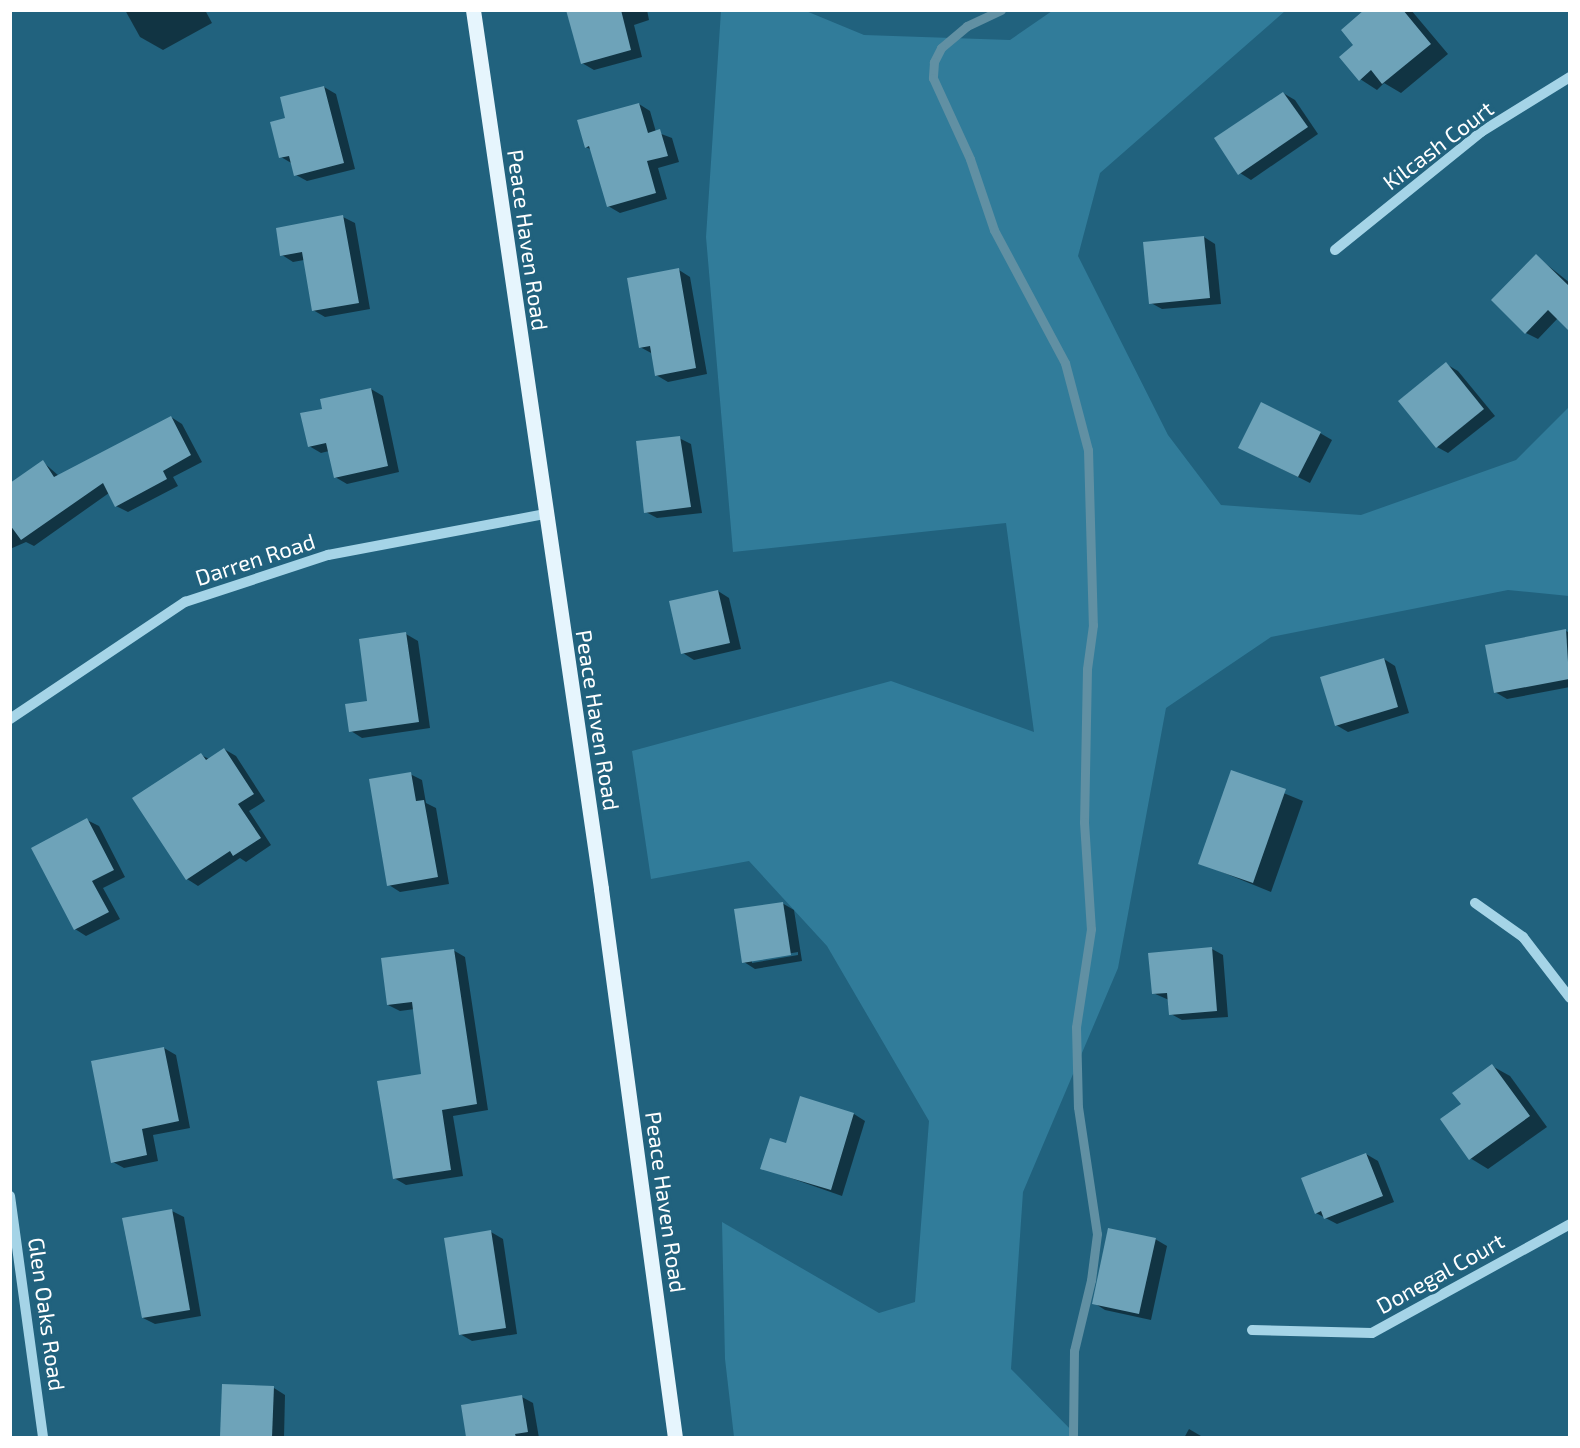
<!DOCTYPE html>
<html>
<head>
<meta charset="utf-8">
<style>
	body { margin:0 }
	#map { position:relative; width:1580px; height:1448px; overflow:hidden; background:#21627e; font-family:"Exo 2",sans-serif }
	div>[style] { position:absolute }
	.green>* { inset:0; background:#317c9a }
	.shadow>* { inset:0; background:#0007 }
	.stream>* { height:9px; margin:-4.5px; padding:0 4.5px; transform-origin:4.5px; border-radius:4.5px; background:#6190a3 }
	.building>* { inset:0; background:#6ea3b9 }
	.minor>* { height:10px; margin:-5px; padding:0 5px; transform-origin:5px; border-radius:5px; background:#a5d4e7 }
	.major>* { height:15px; margin:-7.5px; padding:0 7.5px; transform-origin:7.5px; border-radius:7.5px; background:#e6f5fd }
	span { translate:-50% -50%; white-space:nowrap; text-align:center; line-height:1.15; -webkit-text-stroke:6px #21627e; paint-order:stroke }
	.street-label { font-size:22px; color:#fff }
	.frame { position:absolute; inset:0; border:12px solid #fff; pointer-events:none }
</style>
</head>
<body>
<div id="map">
	<div class="green">
		<div style="clip-path:polygon(721px 11px,806px 11px,864px 35px,1010px 40px,1052px 11px,1285px 11px,1100px 173px,1078px 256px,1168px 435px,1221px 505px,1361px 515px,1516px 460px,1569px 407px,1569px 596px,1508px 590px,1271px 637px,1166px 708px,1118px 968px,1023px 1192px,1011px 1369px,1078px 1437px,734px 1437px,725px 1359px,722px 1222px,879px 1313px,915px 1302px,929px 1121px,827px 946px,749px 861px,651px 879px,632px 751px,891px 681px,1034px 732px,1006px 523px,733px 552px,706px 237px)"></div>
	</div>
	<div class="shadow">
		<div style="clip-path:polygon(125px 10px,205px 10px,212px 23px,163px 50px,140px 37px)"></div>
		<div style="clip-path:polygon(568px 10px,647px 10px,649px 20px,634px 25px,642px 57px,594px 70px,582px 63px)"></div>
		<div style="clip-path:polygon(1367px 10px,1411px 10px,1448px 54px,1401px 93px,1384px 83px,1377px 90px,1360px 79px,1356px 45px)"></div>
		<div style="clip-path:polygon(324px 87px,336px 94px,355px 169px,307px 181px,296px 175px,293px 164px,281px 157px,287px 119px)"></div>
		<div style="clip-path:polygon(1283px 93px,1295px 100px,1318px 134px,1251px 180px,1240px 173px)"></div>
		<div style="clip-path:polygon(639px 104px,650px 111px,656px 132px,672px 138px,679px 162px,658px 168px,667px 199px,620px 213px,608px 206px,592px 150px,586px 147px)"></div>
		<div style="clip-path:polygon(343px 217px,355px 223px,370px 309px,325px 317px,313px 310px,304px 260px,293px 262px,282px 255px)"></div>
		<div style="clip-path:polygon(1204px 237px,1215px 244px,1221px 304px,1162px 309px,1151px 303px)"></div>
		<div style="clip-path:polygon(1536px 256px,1570px 283px,1570px 327px,1558px 318px,1538px 339px,1526px 333px)"></div>
		<div style="clip-path:polygon(679px 270px,690px 277px,707px 374px,668px 382px,656px 375px,653px 354px,640px 347px)"></div>
		<div style="clip-path:polygon(1446px 364px,1458px 371px,1495px 416px,1448px 453px,1437px 447px)"></div>
		<div style="clip-path:polygon(371px 389px,383px 396px,399px 472px,347px 484px,335px 477px,329px 451px,321px 453px,309px 446px,324px 410px)"></div>
		<div style="clip-path:polygon(171px 417px,182px 424px,202px 462px,173px 477px,178px 486px,128px 512px,116px 506px,109px 493px,34px 546px,26px 542px,10px 549px,10px 485px,43px 462px,59px 476px)"></div>
		<div style="clip-path:polygon(1320px 433px,1332px 440px,1310px 483px,1252px 454px)"></div>
		<div style="clip-path:polygon(679px 438px,691px 444px,702px 513px,657px 518px,646px 512px)"></div>
		<div style="clip-path:polygon(718px 591px,729px 598px,741px 649px,694px 660px,683px 653px)"></div>
		<div style="clip-path:polygon(1566px 631px,1570px 633px,1570px 687px,1507px 699px,1495px 692px,1487px 647px)"></div>
		<div style="clip-path:polygon(406px 634px,418px 641px,430px 728px,362px 738px,351px 731px)"></div>
		<div style="clip-path:polygon(1384px 659px,1395px 666px,1409px 713px,1348px 732px,1336px 725px)"></div>
		<div style="clip-path:polygon(224px 749px,236px 756px,265px 801px,249px 811px,271px 845px,246px 862px,240px 858px,198px 886px,187px 879px,201px 755px,209px 759px)"></div>
		<div style="clip-path:polygon(1232px 772px,1303px 801px,1271px 892px,1200px 863px)"></div>
		<div style="clip-path:polygon(410px 774px,422px 780px,426px 803px,436px 808px,449px 884px,400px 892px,389px 885px)"></div>
		<div style="clip-path:polygon(87px 820px,99px 826px,125px 877px,103px 888px,120px 919px,86px 936px,75px 929px)"></div>
		<div style="clip-path:polygon(evenodd,782px 903px,794px 910px,802px 961px,755px 969px,744px 962px,782px 903px,798px 952px,798px 955px,752px 963px,752px 960px,798px 952px)"></div>
		<div style="clip-path:polygon(1212px 949px,1223px 955px,1228px 1017px,1182px 1020px,1171px 1014px,1169px 1000px,1153px 993px)"></div>
		<div style="clip-path:polygon(453px 950px,465px 957px,488px 1110px,453px 1116px,463px 1176px,406px 1185px,394px 1178px,423px 1075px,415px 1009px,400px 1011px,388px 1005px)"></div>
		<div style="clip-path:polygon(164px 1048px,176px 1055px,190px 1128px,153px 1135px,158px 1161px,124px 1168px,113px 1162px)"></div>
		<div style="clip-path:polygon(1492px 1066px,1510px 1076px,1547px 1127px,1488px 1169px,1470px 1158px)"></div>
		<div style="clip-path:polygon(854px 1114px,865px 1121px,842px 1196px,762px 1168px,787px 1145px)"></div>
		<div style="clip-path:polygon(1366px 1154px,1378px 1161px,1394px 1202px,1337px 1224px,1316px 1213px)"></div>
		<div style="clip-path:polygon(172px 1211px,184px 1217px,201px 1316px,155px 1324px,143px 1318px)"></div>
		<div style="clip-path:polygon(491px 1232px,503px 1239px,517px 1334px,472px 1341px,460px 1334px)"></div>
		<div style="clip-path:polygon(1155px 1239px,1167px 1246px,1151px 1320px,1105px 1310px,1094px 1303px)"></div>
		<div style="clip-path:polygon(223px 1386px,274px 1388px,285px 1395px,284px 1438px,221px 1438px)"></div>
		<div style="clip-path:polygon(522px 1397px,533px 1403px,539px 1438px,468px 1438px,463px 1406px)"></div>
		<div style="clip-path:polygon(1189px 1429px,1201px 1436px,1203px 1438px,1184px 1438px)"></div>
	</div>
	<div class="stream">
		<div style="left:1001px;top:10px;width:38px;rotate:155deg"></div>
		<div style="left:967px;top:26px;width:34px;rotate:140deg"></div>
		<div style="left:941px;top:48px;width:16px;rotate:117deg"></div>
		<div style="left:934px;top:62px;width:16px;rotate:94deg"></div>
		<div style="left:933px;top:78px;width:89px;rotate:65.4deg"></div>
		<div style="left:970px;top:159px;width:75px;rotate:71.3deg"></div>
		<div style="left:994px;top:230px;width:151px;rotate:61.9deg"></div>
		<div style="left:1065px;top:363px;width:90px;rotate:75.2deg"></div>
		<div style="left:1088px;top:450px;width:175px;rotate:88.4deg"></div>
		<div style="left:1093px;top:625px;width:44px;rotate:97.8deg"></div>
		<div style="left:1087px;top:669px;width:153px;rotate:91.1deg"></div>
		<div style="left:1084px;top:822px;width:107px;rotate:86.3deg"></div>
		<div style="left:1091px;top:929px;width:99px;rotate:98.7deg"></div>
		<div style="left:1076px;top:1027px;width:80px;rotate:88.6deg"></div>
		<div style="left:1078px;top:1107px;width:128px;rotate:81.5deg"></div>
		<div style="left:1097px;top:1234px;width:46px;rotate:97.4deg"></div>
		<div style="left:1091px;top:1280px;width:73px;rotate:103.5deg"></div>
		<div style="left:1074px;top:1351px;width:87px;rotate:90.7deg"></div>
	</div>
	<div class="building">
		<div style="clip-path:polygon(566px 10px,621px 10px,631px 50px,581px 64px)"></div>
		<div style="clip-path:polygon(1364px 10px,1403px 10px,1431px 44px,1382px 84px,1371px 70px,1359px 81px,1339px 57px,1353px 45px,1341px 30px)"></div>
		<div style="clip-path:polygon(324px 86px,344px 163px,294px 176px,289px 156px,279px 158px,270px 122px,285px 118px,280px 97px)"></div>
		<div style="clip-path:polygon(1283px 92px,1308px 127px,1238px 175px,1214px 138px)"></div>
		<div style="clip-path:polygon(639px 103px,648px 133px,660px 129px,668px 156px,647px 161px,656px 193px,607px 207px,589px 146px,585px 148px,577px 120px)"></div>
		<div style="clip-path:polygon(343px 215px,359px 303px,312px 311px,302px 252px,280px 256px,276px 228px)"></div>
		<div style="clip-path:polygon(1204px 236px,1210px 298px,1149px 304px,1143px 242px)"></div>
		<div style="clip-path:polygon(1536px 254px,1569px 286px,1569px 331px,1548px 310px,1525px 334px,1491px 300px)"></div>
		<div style="clip-path:polygon(679px 268px,696px 368px,655px 376px,650px 346px,639px 348px,627px 278px)"></div>
		<div style="clip-path:polygon(1446px 362px,1484px 409px,1436px 448px,1398px 401px)"></div>
		<div style="clip-path:polygon(371px 388px,388px 466px,334px 478px,326px 443px,308px 447px,300px 413px,322px 409px,320px 399px)"></div>
		<div style="clip-path:polygon(1261px 402px,1321px 432px,1298px 477px,1238px 448px)"></div>
		<div style="clip-path:polygon(171px 416px,191px 455px,163px 471px,167px 479px,115px 507px,103px 483px,21px 540px,10px 525px,10px 483px,43px 460px,54px 477px)"></div>
		<div style="clip-path:polygon(680px 436px,691px 507px,644px 513px,636px 441px)"></div>
		<div style="clip-path:polygon(718px 590px,730px 643px,681px 654px,669px 601px)"></div>
		<div style="clip-path:polygon(1566px 629px,1569px 679px,1494px 693px,1485px 645px)"></div>
		<div style="clip-path:polygon(406px 632px,419px 722px,349px 732px,345px 704px,367px 701px,359px 639px)"></div>
		<div style="clip-path:polygon(1384px 658px,1398px 707px,1335px 726px,1320px 677px)"></div>
		<div style="clip-path:polygon(224px 748px,254px 794px,238px 804px,261px 838px,233px 856px,230px 851px,186px 880px,132px 798px,201px 753px,206px 760px)"></div>
		<div style="clip-path:polygon(1231px 770px,1286px 789px,1253px 883px,1198px 864px)"></div>
		<div style="clip-path:polygon(411px 772px,416px 801px,424px 800px,438px 877px,387px 886px,369px 779px)"></div>
		<div style="clip-path:polygon(87px 818px,114px 870px,92px 881px,109px 912px,74px 930px,31px 848px)"></div>
		<div style="clip-path:polygon(783px 902px,791px 955px,742px 963px,734px 909px)"></div>
		<div style="clip-path:polygon(1212px 947px,1217px 1011px,1169px 1015px,1167px 993px,1152px 994px,1148px 953px)"></div>
		<div style="clip-path:polygon(454px 949px,477px 1104px,442px 1110px,451px 1170px,393px 1179px,377px 1081px,421px 1074px,412px 1002px,387px 1005px,381px 958px)"></div>
		<div style="clip-path:polygon(164px 1047px,179px 1121px,142px 1129px,147px 1155px,111px 1163px,91px 1061px)"></div>
		<div style="clip-path:polygon(1492px 1064px,1530px 1116px,1469px 1160px,1440px 1119px,1461px 1104px,1452px 1093px)"></div>
		<div style="clip-path:polygon(800px 1096px,854px 1113px,831px 1190px,760px 1169px,770px 1138px,786px 1143px)"></div>
		<div style="clip-path:polygon(1366px 1153px,1383px 1196px,1324px 1219px,1321px 1211px,1315px 1214px,1301px 1178px)"></div>
		<div style="clip-path:polygon(172px 1209px,190px 1310px,142px 1318px,122px 1218px)"></div>
		<div style="clip-path:polygon(1108px 1228px,1156px 1238px,1139px 1314px,1092px 1304px)"></div>
		<div style="clip-path:polygon(491px 1230px,506px 1328px,459px 1335px,444px 1238px)"></div>
		<div style="clip-path:polygon(222px 1384px,274px 1386px,272px 1437px,220px 1437px)"></div>
		<div style="clip-path:polygon(522px 1395px,528px 1432px,515px 1434px,516px 1437px,466px 1437px,461px 1405px)"></div>
	</div>
	<div class="minor">
		<div style="left:1335px;top:250px;width:188px;rotate:-38.9deg"></div>
		<div style="left:1481px;top:132px;width:105px;rotate:-31.7deg"></div>
		<div style="left:10px;top:719px;width:211px;rotate:-33.8deg"></div>
		<div style="left:185px;top:602px;width:151px;rotate:-18.2deg"></div>
		<div style="left:328px;top:555px;width:220px;rotate:-10.7deg"></div>
		<div style="left:1475px;top:903px;width:59px;rotate:35.3deg"></div>
		<div style="left:1523px;top:937px;width:77px;rotate:52.4deg"></div>
		<div style="left:10px;top:1196px;width:244px;rotate:82.2deg"></div>
		<div style="left:1252px;top:1330px;width:120px;rotate:1.4deg"></div>
		<div style="left:1372px;top:1333px;width:226px;rotate:-28.8deg"></div>
	</div>
	<div class="major">
		<div style="left:473px;top:10px;width:888px;rotate:81.71deg"></div>
		<div style="left:601px;top:889px;width:554px;rotate:82.32deg"></div>
	</div>
	<div class="street-label">
		<span style="left:1438px;top:145px;rotate:-37deg">Kilcash Court</span>
		<span style="left:528px;top:240px;rotate:82deg">Peace Haven Road</span>
		<span style="left:255px;top:559px;rotate:-18deg">Darren Road</span>
		<span style="left:598px;top:720px;rotate:81deg">Peace Haven Road</span>
		<span style="left:666px;top:1202px;rotate:82deg">Peace Haven Road</span>
		<span style="left:1440px;top:1273px;rotate:-29deg">Donegal Court</span>
		<span style="left:47px;top:1314px;rotate:82deg">Glen Oaks Road</span>
	</div>
	<div class="frame"></div>
</div>
</body>
</html>
